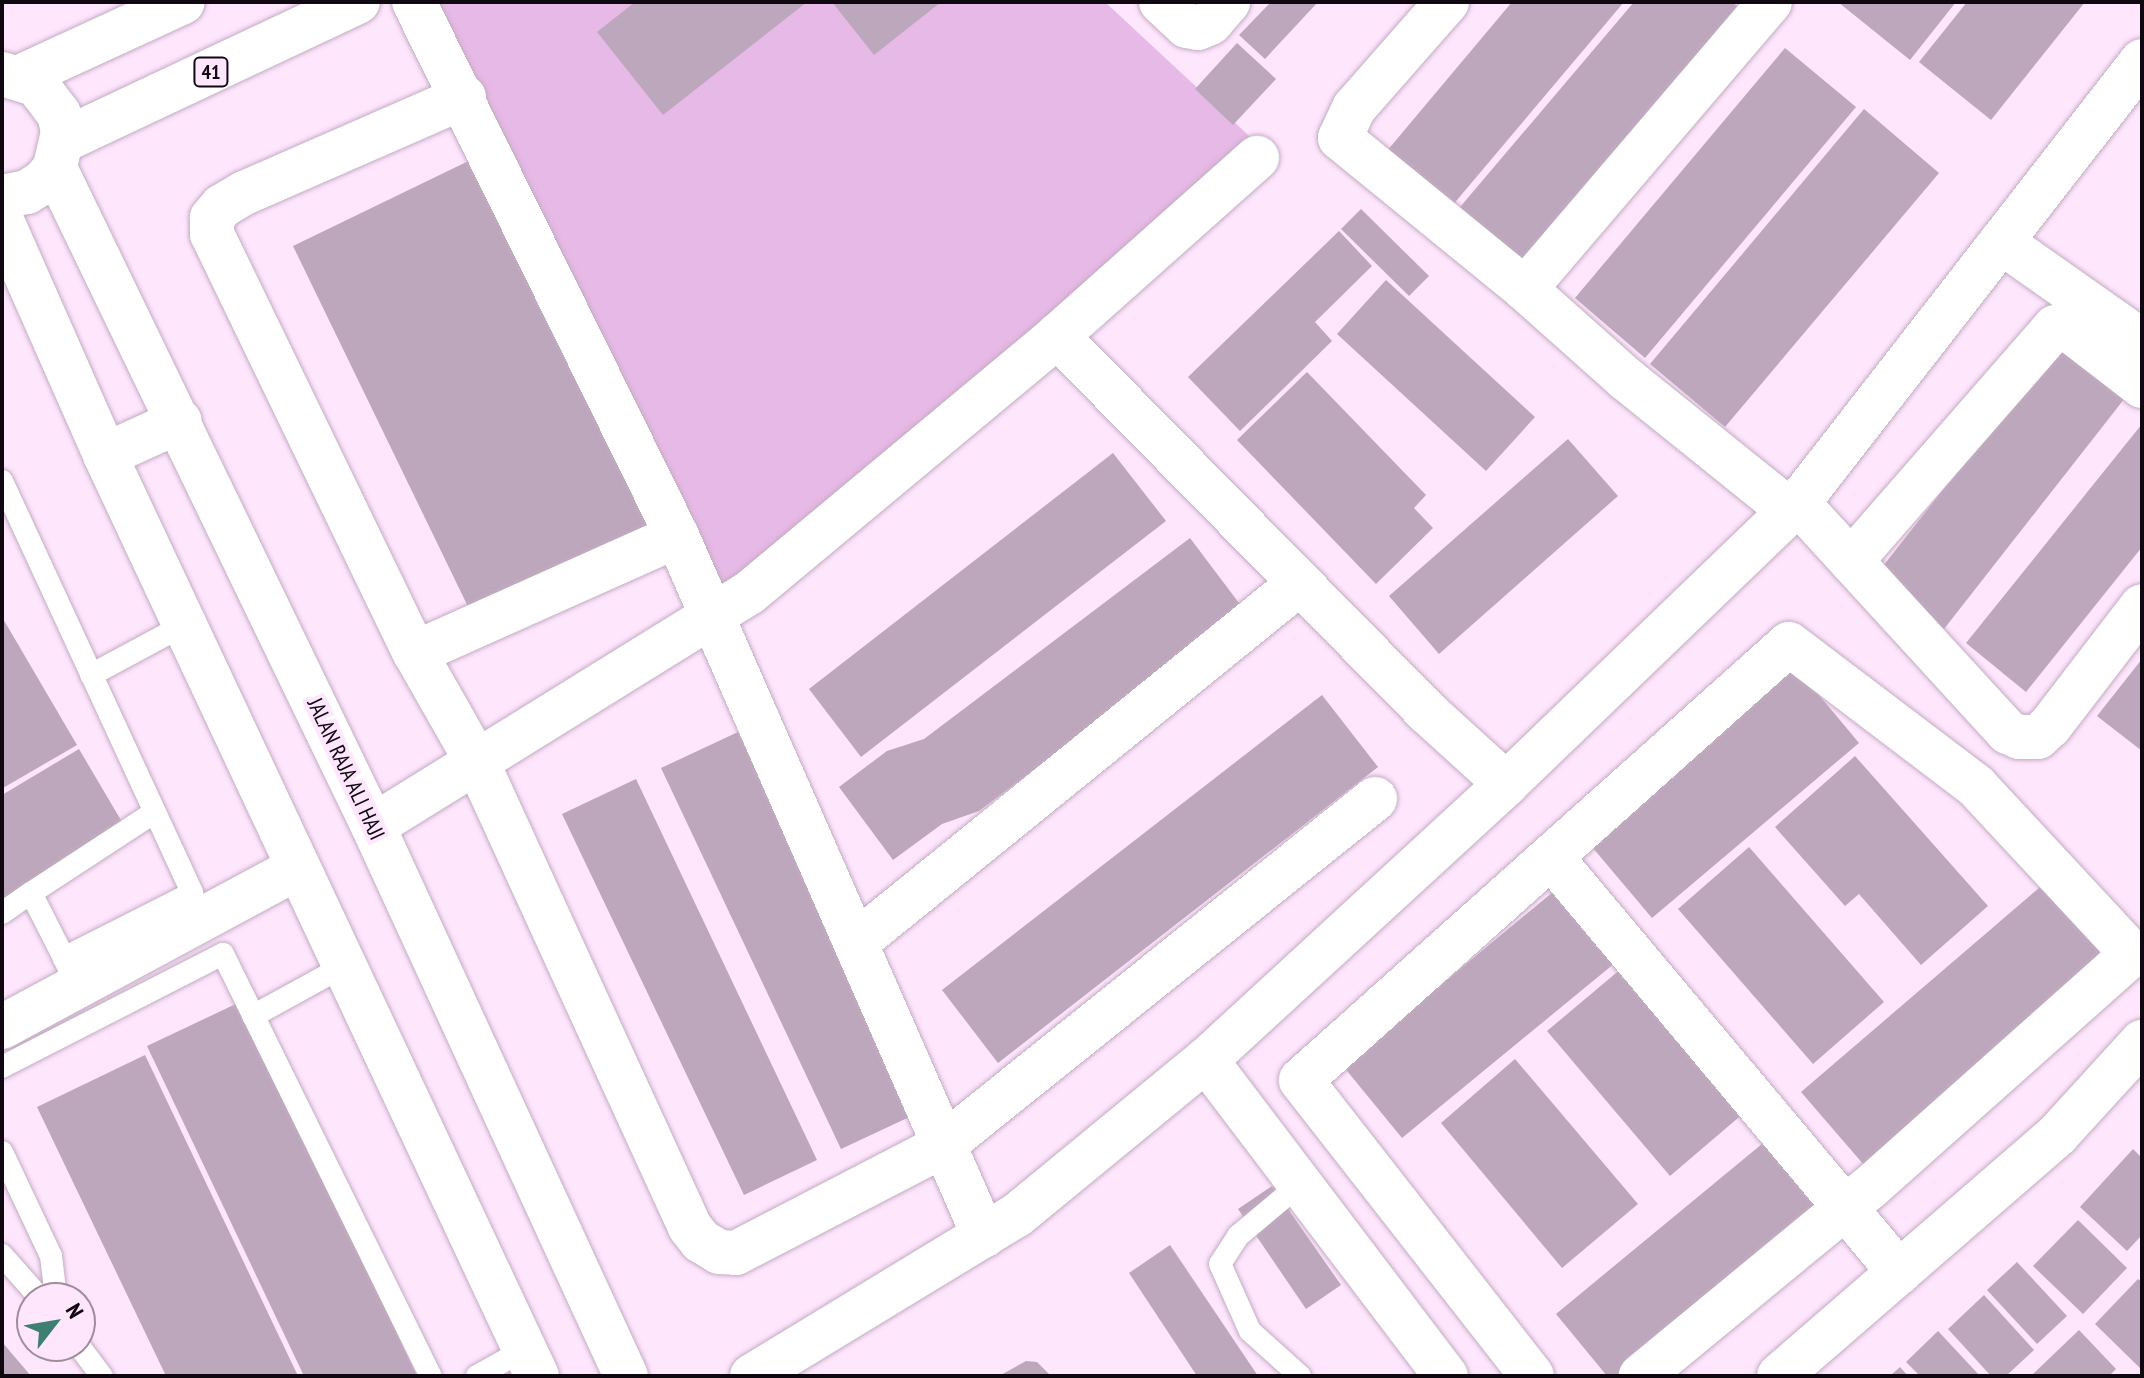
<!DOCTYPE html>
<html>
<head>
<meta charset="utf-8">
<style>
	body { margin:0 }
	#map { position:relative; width:2144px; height:1378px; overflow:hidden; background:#fee6fd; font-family:"PT Sans Narrow",sans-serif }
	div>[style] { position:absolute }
	.green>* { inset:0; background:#e7b9e6 }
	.building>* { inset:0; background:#bda7bc }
	.roads { filter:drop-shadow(0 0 2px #c2acc2) drop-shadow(0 0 2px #c2acc2) }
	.lane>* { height:22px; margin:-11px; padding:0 11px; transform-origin:11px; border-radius:11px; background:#fff }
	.street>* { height:44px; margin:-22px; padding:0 22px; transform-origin:22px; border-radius:22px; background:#fff }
	.secondary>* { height:44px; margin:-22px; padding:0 22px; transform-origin:22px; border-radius:22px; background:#fff }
	.highway>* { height:44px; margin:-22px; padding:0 22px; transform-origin:22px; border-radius:22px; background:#fff }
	span { translate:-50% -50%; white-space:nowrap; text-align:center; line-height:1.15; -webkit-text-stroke:8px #fee6fd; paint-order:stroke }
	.shield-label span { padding:2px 6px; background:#fee6fd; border:2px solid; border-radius:6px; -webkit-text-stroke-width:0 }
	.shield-label { font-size:20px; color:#100810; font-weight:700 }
	.street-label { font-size:22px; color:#100810 }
	.frame { position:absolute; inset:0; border:4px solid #100810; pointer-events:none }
	.north { position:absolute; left:16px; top:1282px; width:80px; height:80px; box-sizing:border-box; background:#fee6fd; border:2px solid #9f8d9e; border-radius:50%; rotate:59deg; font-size:22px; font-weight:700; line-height:32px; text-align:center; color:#100810 }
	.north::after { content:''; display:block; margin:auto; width:28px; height:36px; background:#3d7f70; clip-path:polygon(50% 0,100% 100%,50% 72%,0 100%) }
</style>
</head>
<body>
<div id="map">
	<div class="green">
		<div style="clip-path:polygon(419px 2px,1105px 2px,1261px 147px,716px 610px)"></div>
	</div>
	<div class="building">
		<div style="clip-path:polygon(635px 2px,807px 2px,663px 115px,597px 32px)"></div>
		<div style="clip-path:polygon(832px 2px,941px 2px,874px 55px)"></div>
		<div style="clip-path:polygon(1271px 2px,1318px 2px,1265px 59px,1239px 35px)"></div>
		<div style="clip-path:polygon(1512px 2px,1624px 2px,1441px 219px,1376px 164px)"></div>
		<div style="clip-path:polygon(1634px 2px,1732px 2px,1749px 16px,1529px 276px,1455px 213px)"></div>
		<div style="clip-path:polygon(1838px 2px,1956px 2px,1910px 60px)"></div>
		<div style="clip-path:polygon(1967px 2px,2085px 2px,1991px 120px,1919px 62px)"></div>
		<div style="clip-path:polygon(1237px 43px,1276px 79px,1233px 125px,1195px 89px)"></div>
		<div style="clip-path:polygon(1785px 48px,1856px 107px,1645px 358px,1575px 298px)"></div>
		<div style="clip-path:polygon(1864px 109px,1939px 173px,1725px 427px,1650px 364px)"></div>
		<div style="clip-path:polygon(485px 153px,666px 526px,474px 619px,293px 246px)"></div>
		<div style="clip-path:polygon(1361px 209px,1429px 276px,1409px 296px,1341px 229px)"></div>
		<div style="clip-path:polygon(1339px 231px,1372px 266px,1315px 322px,1332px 341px,1240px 431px,1188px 377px)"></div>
		<div style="clip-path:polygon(1386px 280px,1535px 417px,1486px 471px,1337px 334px)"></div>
		<div style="clip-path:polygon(2064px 336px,2132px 389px,1944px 629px,1876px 575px)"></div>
		<div style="clip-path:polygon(1307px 372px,1426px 495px,1414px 508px,1433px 528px,1376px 584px,1237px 440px)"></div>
		<div style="clip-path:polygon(2142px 424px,2142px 547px,2026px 692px,1966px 643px)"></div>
		<div style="clip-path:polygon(1568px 439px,1618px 496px,1439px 654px,1389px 596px)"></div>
		<div style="clip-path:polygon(1113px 453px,1166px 521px,861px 757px,809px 689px)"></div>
		<div style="clip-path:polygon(1190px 538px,1245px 611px,979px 811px,942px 824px,893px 860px,839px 787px,887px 751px,924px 739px)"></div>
		<div style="clip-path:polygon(2px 617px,77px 745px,3px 788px,2px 786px)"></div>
		<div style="clip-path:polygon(2142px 659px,2142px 751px,2097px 716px)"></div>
		<div style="clip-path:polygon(1794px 665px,1859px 743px,1652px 918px,1587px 841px)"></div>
		<div style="clip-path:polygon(1322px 695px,1378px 767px,998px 1063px,942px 990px)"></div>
		<div style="clip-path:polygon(738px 732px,918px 1113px,841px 1149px,661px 768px)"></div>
		<div style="clip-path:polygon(79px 749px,125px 827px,2px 899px,2px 795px)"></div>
		<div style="clip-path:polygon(1855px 756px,1988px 906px,1921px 965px,1859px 894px,1845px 906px,1775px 827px)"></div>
		<div style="clip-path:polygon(636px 779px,817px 1160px,744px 1195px,562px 814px)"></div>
		<div style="clip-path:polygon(1749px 847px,1884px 1002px,1813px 1064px,1678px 909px)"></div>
		<div style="clip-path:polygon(2046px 882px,2109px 955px,1864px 1165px,1801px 1092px)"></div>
		<div style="clip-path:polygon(1559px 887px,1621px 958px,1402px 1138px,1343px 1066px)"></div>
		<div style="clip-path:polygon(1622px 968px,1745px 1112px,1670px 1176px,1547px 1031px)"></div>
		<div style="clip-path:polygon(240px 1002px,417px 1376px,304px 1376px,147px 1046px)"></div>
		<div style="clip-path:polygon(145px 1055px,298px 1376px,166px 1376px,37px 1107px)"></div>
		<div style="clip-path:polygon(1515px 1059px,1638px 1204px,1562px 1268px,1441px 1123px)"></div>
		<div style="clip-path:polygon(1768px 1139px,1825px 1211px,1626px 1376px,1607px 1376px,1556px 1314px)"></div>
		<div style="clip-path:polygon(2133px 1149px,2142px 1158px,2142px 1235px,2127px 1251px,2080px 1207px)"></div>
		<div style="clip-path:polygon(1272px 1186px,1341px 1285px,1306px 1309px,1238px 1209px)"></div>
		<div style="clip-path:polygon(2078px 1220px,2127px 1268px,2083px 1314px,2033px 1266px)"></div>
		<div style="clip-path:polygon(1170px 1245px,1258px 1376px,1197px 1376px,1129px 1273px)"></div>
		<div style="clip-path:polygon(2017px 1262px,2067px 1316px,2037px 1344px,1987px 1290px)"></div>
		<div style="clip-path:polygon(2138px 1279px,2142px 1282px,2142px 1370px,2095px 1324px)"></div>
		<div style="clip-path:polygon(1984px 1295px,2034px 1350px,2006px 1376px,1991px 1376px,1948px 1329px)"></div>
		<div style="clip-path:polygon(2079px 1330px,2116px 1369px,2109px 1376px,2031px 1376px)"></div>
		<div style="clip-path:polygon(1938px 1331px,1980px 1376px,1920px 1376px,1906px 1362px)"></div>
		<div style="clip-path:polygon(2px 1342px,31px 1376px,2px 1376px)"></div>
		<div style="clip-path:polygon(1026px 1361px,1037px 1362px,1051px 1376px,999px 1376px)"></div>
		<div style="clip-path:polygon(1900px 1367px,1908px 1376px,1890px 1376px)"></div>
	</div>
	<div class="roads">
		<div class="lane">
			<div style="left:2px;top:481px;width:454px;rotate:65.2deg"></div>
			<div style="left:192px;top:893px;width:144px;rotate:153.1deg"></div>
			<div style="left:64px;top:958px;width:31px;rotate:65deg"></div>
			<div style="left:91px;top:675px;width:106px;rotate:-28.3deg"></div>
			<div style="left:31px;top:893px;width:148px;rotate:-33.2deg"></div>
			<div style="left:2px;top:913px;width:35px;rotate:-35deg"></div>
			<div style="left:31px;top:893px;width:73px;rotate:63.1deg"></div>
			<div style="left:253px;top:1016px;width:104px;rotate:-28.8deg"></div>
			<div style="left:2px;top:1067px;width:248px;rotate:-27.1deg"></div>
			<div style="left:223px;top:954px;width:470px;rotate:63.8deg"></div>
			<div style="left:2px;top:1152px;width:115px;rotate:64.8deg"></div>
			<div style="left:51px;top:1256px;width:42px;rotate:83.2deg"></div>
			<div style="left:2px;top:1255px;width:57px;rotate:48.5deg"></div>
			<div style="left:79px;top:1346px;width:38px;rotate:53deg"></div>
			<div style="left:477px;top:1376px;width:54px;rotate:-29deg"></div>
			<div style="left:1300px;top:1376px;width:67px;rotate:-138deg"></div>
			<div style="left:1250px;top:1331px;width:73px;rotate:-114.1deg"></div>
			<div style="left:1220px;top:1264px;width:33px;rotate:-57deg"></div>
			<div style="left:1238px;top:1236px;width:81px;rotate:-40deg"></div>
		</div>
		<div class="street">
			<div style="left:414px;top:2px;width:595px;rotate:63.78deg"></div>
			<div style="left:677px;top:536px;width:764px;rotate:66.32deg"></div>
			<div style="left:1161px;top:2px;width:35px;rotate:43deg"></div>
			<div style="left:1187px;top:26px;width:11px;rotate:10deg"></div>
			<div style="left:1198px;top:28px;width:13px;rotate:-23deg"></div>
			<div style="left:1210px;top:23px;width:28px;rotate:-49deg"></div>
			<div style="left:1447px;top:2px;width:141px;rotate:131.3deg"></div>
			<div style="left:1354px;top:108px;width:33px;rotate:115deg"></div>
			<div style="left:1340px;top:138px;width:239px;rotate:39.2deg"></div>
			<div style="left:1525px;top:289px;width:377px;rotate:-49.5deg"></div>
			<div style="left:464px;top:97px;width:240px;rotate:156.4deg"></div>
			<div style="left:244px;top:193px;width:26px;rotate:149deg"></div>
			<div style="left:222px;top:206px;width:16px;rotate:130deg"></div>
			<div style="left:212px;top:218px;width:16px;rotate:90deg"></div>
			<div style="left:212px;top:234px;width:466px;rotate:64.2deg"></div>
			<div style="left:415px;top:653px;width:128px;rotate:60.4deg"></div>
			<div style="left:478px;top:764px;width:509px;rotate:65.4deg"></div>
			<div style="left:690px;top:1227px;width:18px;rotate:52deg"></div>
			<div style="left:701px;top:1241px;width:21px;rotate:31deg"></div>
			<div style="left:719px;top:1252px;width:17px;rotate:3deg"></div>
			<div style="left:736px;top:1253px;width:232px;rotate:-27.4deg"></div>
			<div style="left:942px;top:1146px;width:555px;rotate:-38.71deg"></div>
			<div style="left:2001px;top:242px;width:172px;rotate:35.1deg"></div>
			<div style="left:1525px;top:289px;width:135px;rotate:41.7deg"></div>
			<div style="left:1626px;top:379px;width:211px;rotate:38.8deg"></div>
			<div style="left:1057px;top:336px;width:528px;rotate:45.46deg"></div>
			<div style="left:1427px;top:712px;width:107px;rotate:42.3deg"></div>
			<div style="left:1798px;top:503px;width:311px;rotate:47.5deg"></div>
			<div style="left:2008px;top:732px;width:12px;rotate:24deg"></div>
			<div style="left:2019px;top:737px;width:19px"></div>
			<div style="left:2038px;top:737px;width:16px;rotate:-43deg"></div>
			<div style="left:2050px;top:726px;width:151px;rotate:-52.5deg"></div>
			<div style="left:1851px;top:561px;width:310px;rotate:-48.9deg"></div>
			<div style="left:2055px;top:327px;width:12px;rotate:5deg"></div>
			<div style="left:2067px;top:328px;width:95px;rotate:37.7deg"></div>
			<div style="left:415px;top:653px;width:287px;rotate:-24.1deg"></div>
			<div style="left:373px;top:826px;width:442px;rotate:-31.8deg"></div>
			<div style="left:749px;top:593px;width:401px;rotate:-39.8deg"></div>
			<div style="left:1057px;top:336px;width:268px;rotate:-41.7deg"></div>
			<div style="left:1551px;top:857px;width:542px;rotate:50.02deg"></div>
			<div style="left:858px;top:941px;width:569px;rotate:-39.01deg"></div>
			<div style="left:2px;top:1027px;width:335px;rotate:-28.3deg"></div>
			<div style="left:1206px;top:1060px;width:397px;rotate:52.8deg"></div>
			<div style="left:752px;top:1376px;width:310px;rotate:-31.3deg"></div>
			<div style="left:1017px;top:1215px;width:244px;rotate:-39.4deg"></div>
			<div style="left:1206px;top:1060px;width:408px;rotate:-42.6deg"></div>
			<div style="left:1506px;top:784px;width:405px;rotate:-43.9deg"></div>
			<div style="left:1798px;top:503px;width:560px;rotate:-52.11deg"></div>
			<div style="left:1532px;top:1376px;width:375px;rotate:-128deg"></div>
			<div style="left:1301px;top:1080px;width:654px;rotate:-41.78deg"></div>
			<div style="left:1789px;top:644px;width:235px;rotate:37.2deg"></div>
			<div style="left:1976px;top:786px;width:229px;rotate:47.1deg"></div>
			<div style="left:2132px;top:954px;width:352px;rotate:138.3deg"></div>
			<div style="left:1869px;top:1188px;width:296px;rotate:140.5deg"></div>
			<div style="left:1779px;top:1376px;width:369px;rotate:-40.9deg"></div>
			<div style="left:2058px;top:1134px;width:125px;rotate:-47.6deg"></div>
		</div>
		<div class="secondary">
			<div style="left:55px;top:168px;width:731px;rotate:64.21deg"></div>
			<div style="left:373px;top:826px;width:605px;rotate:65.3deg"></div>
			<div style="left:2px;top:221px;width:256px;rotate:66.2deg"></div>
			<div style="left:105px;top:455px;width:1017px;rotate:64.87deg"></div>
			<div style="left:105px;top:455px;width:82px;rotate:-24.4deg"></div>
		</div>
		<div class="highway">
			<div style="left:2px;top:74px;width:37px;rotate:17deg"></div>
			<div style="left:37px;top:85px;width:36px;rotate:53deg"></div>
			<div style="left:59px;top:114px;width:18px;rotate:77deg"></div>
			<div style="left:63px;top:132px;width:37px;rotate:103deg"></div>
			<div style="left:55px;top:168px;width:18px;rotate:131deg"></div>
			<div style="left:43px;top:182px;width:19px;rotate:148deg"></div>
			<div style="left:27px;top:192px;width:25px;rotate:169deg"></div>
			<div style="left:20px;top:77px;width:179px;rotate:-24.7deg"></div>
			<div style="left:62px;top:141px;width:327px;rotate:-25.2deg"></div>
		</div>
	</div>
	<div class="shield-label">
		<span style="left:211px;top:72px">41</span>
	</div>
	<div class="street-label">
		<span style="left:346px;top:769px;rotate:65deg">JALAN RAJA ALI HAJI</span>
	</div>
	<div class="frame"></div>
	<div class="north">N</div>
</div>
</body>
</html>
